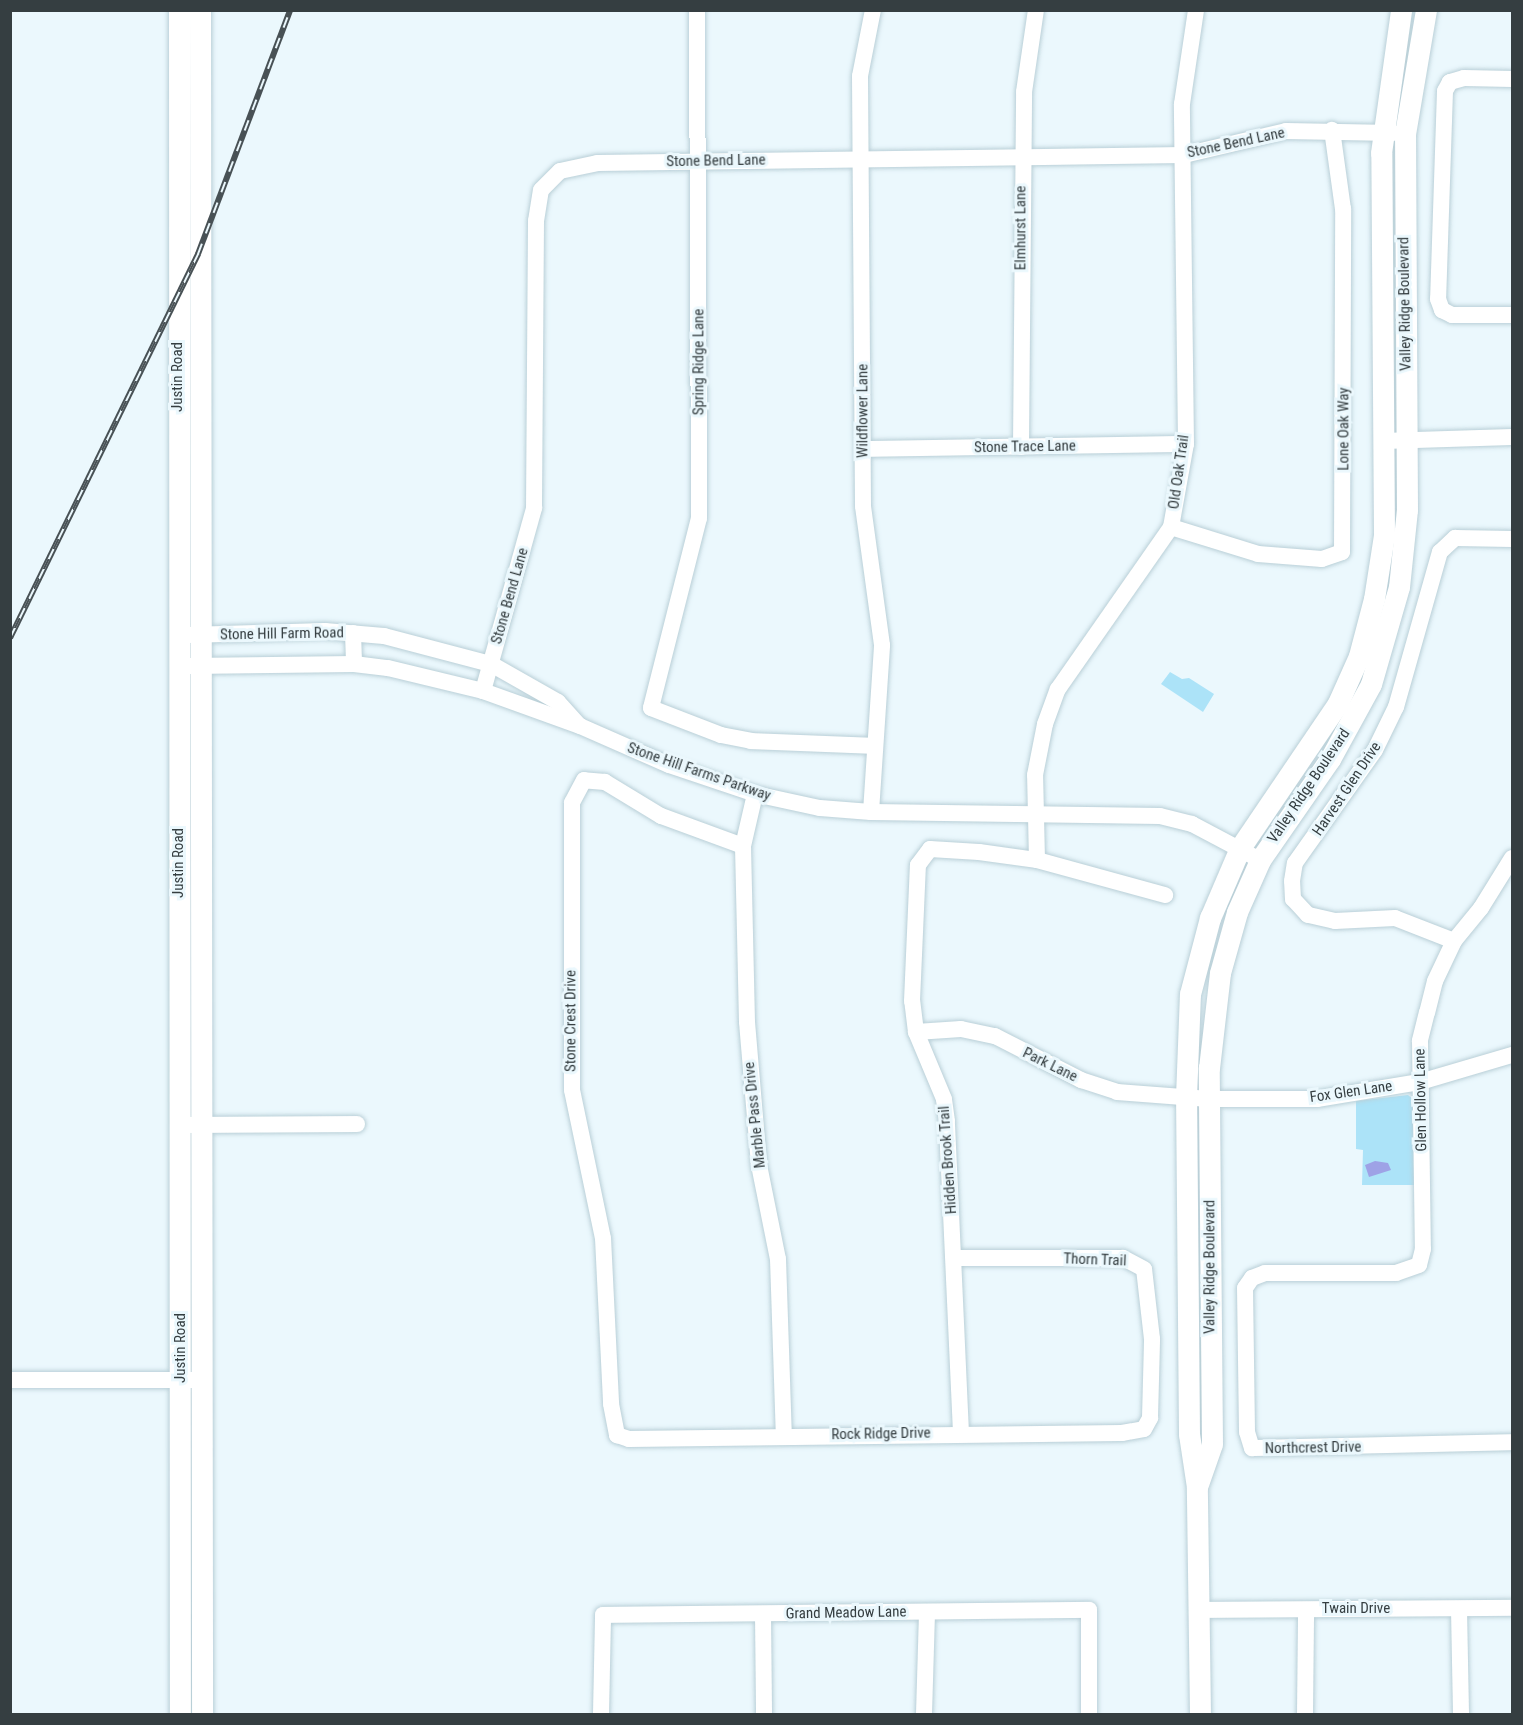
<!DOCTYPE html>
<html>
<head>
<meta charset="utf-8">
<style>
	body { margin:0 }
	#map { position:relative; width:1523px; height:1725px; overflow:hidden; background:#ebf8fd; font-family:"Roboto Condensed",sans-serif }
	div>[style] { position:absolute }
	.green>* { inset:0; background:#ace3f8 }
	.water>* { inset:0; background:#9ea2e6 }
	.roads { filter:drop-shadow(0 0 2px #b9cfd7) drop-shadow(0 0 2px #b9cfd7) }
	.minor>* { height:16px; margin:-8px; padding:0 8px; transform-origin:8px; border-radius:8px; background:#fff }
	.major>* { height:21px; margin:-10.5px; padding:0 10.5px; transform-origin:10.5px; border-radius:10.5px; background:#fff }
	.rail>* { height:6px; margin-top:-3px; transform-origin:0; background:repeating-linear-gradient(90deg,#ebf8fd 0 11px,#485155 0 22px); box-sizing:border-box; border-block:2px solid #485155 }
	span { translate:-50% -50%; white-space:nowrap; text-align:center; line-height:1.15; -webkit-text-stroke:6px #ebf8fd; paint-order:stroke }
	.street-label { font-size:15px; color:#353e41 }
	.frame { position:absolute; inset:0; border:12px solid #353e41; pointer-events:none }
</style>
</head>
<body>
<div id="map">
	<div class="green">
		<div style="clip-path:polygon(1170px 672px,1182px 679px,1189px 678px,1214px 694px,1203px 712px,1161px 684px)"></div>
		<div style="clip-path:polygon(1408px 1095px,1414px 1100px,1415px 1185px,1362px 1185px,1363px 1150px,1356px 1149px,1356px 1101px)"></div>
	</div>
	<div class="water">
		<div style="clip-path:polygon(1375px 1161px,1388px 1163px,1391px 1170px,1369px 1177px,1365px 1165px)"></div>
	</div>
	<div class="roads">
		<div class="minor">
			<div style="left:697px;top:10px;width:508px;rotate:89.77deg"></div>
			<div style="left:699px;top:518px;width:196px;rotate:104.2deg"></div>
			<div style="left:651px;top:708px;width:75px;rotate:21.1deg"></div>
			<div style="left:721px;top:735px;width:31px;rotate:11deg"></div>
			<div style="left:751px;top:741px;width:124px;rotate:2.3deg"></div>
			<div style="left:1512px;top:79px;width:48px;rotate:-178.8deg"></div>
			<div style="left:1464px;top:78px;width:15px;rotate:164deg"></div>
			<div style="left:1450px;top:82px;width:10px;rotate:119deg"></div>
			<div style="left:1445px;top:91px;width:208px;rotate:91.9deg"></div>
			<div style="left:1438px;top:299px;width:12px;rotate:70deg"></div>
			<div style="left:1442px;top:310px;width:11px;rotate:27deg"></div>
			<div style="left:1452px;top:315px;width:60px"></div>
			<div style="left:1383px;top:441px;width:129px;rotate:-1.8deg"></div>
			<div style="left:1021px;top:447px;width:355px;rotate:-89.5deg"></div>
			<div style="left:1024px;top:92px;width:83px;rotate:-81.7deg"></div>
			<div style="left:864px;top:449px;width:322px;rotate:-0.9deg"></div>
			<div style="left:1171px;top:527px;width:91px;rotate:17.2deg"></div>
			<div style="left:1258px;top:554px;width:64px;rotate:4.5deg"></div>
			<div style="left:1322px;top:559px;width:21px;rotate:-19deg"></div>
			<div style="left:1342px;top:552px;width:343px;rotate:-89.8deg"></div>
			<div style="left:1343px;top:209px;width:80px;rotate:-97.9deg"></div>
			<div style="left:353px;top:633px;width:31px;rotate:88deg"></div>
			<div style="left:188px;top:635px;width:137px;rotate:-1.7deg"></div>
			<div style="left:325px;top:631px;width:59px;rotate:4.8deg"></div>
			<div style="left:384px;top:636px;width:111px;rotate:14.7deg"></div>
			<div style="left:491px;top:664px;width:77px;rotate:29.6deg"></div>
			<div style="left:558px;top:702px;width:31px;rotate:48deg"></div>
			<div style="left:189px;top:666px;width:165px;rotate:-0.7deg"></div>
			<div style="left:354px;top:664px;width:34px;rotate:7deg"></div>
			<div style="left:388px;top:668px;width:98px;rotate:13.6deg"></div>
			<div style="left:483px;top:691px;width:103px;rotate:19.8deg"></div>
			<div style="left:580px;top:726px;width:97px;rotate:23.7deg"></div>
			<div style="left:669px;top:765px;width:91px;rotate:18.6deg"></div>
			<div style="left:755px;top:794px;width:66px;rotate:12.2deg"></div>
			<div style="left:820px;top:808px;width:51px;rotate:4.5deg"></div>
			<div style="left:871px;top:812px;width:289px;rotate:0.8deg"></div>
			<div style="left:1160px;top:816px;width:33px;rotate:14deg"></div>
			<div style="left:1192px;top:824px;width:77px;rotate:27.9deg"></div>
			<div style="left:483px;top:691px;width:190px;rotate:-74.4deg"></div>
			<div style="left:534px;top:508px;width:287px;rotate:-89.6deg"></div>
			<div style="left:536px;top:221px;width:31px;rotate:-81deg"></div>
			<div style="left:541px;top:190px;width:27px;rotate:-45deg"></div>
			<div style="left:560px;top:171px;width:38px;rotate:-12deg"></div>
			<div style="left:597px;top:163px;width:587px;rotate:-0.78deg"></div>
			<div style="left:1184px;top:155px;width:105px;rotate:-13.2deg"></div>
			<div style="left:1286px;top:131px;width:107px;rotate:1.1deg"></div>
			<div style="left:755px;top:794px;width:53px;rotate:103deg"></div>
			<div style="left:743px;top:846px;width:176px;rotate:88.7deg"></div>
			<div style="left:747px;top:1022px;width:144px;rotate:85.2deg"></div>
			<div style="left:759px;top:1165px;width:96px;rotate:78.6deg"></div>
			<div style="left:778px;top:1259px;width:177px;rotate:88.1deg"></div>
			<div style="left:871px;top:812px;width:167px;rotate:-86.2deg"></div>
			<div style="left:882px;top:645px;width:140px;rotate:-97.8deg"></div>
			<div style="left:863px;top:506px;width:430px;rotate:-90.4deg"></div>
			<div style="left:860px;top:76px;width:67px;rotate:-78.9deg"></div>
			<div style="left:743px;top:846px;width:87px;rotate:-159.9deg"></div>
			<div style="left:661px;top:816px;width:66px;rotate:-148.7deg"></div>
			<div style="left:605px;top:782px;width:21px;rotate:-175deg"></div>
			<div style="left:584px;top:780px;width:26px;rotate:118deg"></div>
			<div style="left:572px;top:803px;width:287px;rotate:90deg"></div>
			<div style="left:572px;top:1090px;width:151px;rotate:78.2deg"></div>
			<div style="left:603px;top:1238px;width:166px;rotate:87.2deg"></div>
			<div style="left:611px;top:1404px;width:32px;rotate:79deg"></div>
			<div style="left:617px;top:1435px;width:13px;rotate:18deg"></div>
			<div style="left:629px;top:1439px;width:493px;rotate:-0.7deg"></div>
			<div style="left:1122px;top:1433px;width:22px;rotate:-10deg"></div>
			<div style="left:1144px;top:1429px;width:13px;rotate:-61deg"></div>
			<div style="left:1150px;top:1418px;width:79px;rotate:-88.5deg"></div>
			<div style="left:1152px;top:1339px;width:70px;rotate:-96.5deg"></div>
			<div style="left:1144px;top:1269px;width:24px;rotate:-152deg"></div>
			<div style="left:1123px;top:1258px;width:169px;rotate:180deg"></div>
			<div style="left:1512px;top:858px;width:59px;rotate:121.8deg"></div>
			<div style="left:1481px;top:908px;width:43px;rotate:129.3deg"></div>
			<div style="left:1454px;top:941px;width:44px;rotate:115.4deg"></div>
			<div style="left:1435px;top:981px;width:32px;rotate:104deg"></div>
			<div style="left:1427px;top:1012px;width:30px;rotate:104deg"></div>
			<div style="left:1420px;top:1041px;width:208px;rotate:89.2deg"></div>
			<div style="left:1423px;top:1249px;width:16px;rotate:104deg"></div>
			<div style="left:1419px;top:1265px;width:24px;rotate:161deg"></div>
			<div style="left:1396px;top:1273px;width:131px;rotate:180deg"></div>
			<div style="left:1265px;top:1273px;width:14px;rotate:159deg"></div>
			<div style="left:1252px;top:1278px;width:12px;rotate:125deg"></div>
			<div style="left:1245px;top:1288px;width:144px;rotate:89.2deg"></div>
			<div style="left:1247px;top:1432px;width:17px;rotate:73deg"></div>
			<div style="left:1252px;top:1448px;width:260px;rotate:-1.3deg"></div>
			<div style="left:1037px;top:860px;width:85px;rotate:-91.3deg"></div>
			<div style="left:1035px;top:775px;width:52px;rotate:-78.9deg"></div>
			<div style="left:1045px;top:724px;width:37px;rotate:-70deg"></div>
			<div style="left:1058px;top:689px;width:198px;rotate:-55.1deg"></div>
			<div style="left:1171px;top:527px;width:84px;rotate:-79.8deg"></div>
			<div style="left:1186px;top:444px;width:340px;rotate:-90.7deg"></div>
			<div style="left:1182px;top:104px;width:95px;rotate:-81.5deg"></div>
			<div style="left:1454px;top:941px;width:63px;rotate:-158.7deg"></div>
			<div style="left:1395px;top:918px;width:60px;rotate:177.1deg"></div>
			<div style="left:1335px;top:921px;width:28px;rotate:-167deg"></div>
			<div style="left:1308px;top:915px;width:22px;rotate:-133deg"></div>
			<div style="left:1293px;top:899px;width:18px;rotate:-93deg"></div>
			<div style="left:1292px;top:881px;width:18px;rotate:-81deg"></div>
			<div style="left:1295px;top:863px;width:138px;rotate:-54.7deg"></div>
			<div style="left:1375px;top:750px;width:48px;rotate:-64deg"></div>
			<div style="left:1396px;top:707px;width:161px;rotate:-74.2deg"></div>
			<div style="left:1440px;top:552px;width:21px;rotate:-43deg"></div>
			<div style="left:1455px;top:538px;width:57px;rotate:1deg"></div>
			<div style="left:916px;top:1032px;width:45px;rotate:-3.8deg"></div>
			<div style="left:961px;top:1029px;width:35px;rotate:12deg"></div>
			<div style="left:995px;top:1036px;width:97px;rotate:27.1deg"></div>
			<div style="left:1081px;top:1080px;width:38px;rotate:18deg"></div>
			<div style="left:1117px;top:1092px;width:92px;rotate:4.4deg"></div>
			<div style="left:1209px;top:1099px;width:108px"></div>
			<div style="left:1317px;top:1099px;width:104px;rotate:-9.4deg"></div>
			<div style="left:1420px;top:1082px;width:96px;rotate:-16.4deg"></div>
			<div style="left:190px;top:1125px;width:167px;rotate:-0.3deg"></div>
			<div style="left:10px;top:1380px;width:193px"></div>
			<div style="left:961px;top:1433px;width:312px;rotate:-92.6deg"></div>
			<div style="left:947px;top:1121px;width:22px;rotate:-98deg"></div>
			<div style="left:944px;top:1099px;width:73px;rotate:-112.7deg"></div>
			<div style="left:916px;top:1032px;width:31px;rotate:-97deg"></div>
			<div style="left:912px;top:1001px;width:136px;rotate:-87.5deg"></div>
			<div style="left:918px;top:865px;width:20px;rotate:-53deg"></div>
			<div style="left:930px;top:849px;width:49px;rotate:3.5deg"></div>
			<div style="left:979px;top:852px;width:59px;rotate:7.9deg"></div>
			<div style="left:1037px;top:860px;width:133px;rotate:15.3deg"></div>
			<div style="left:1459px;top:1609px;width:105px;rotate:88.9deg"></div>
			<div style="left:1199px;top:1610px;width:313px;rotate:-0.4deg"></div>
			<div style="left:763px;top:1614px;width:100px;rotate:89.4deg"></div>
			<div style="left:601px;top:1714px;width:99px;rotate:-88.8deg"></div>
			<div style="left:603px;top:1615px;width:486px;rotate:-0.6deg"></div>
			<div style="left:1089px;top:1610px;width:104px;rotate:90deg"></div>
			<div style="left:924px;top:1714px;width:102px;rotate:-88.3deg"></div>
			<div style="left:1305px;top:1714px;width:104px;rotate:-89.4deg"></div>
		</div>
		<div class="major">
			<div style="left:179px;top:10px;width:1704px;rotate:89.97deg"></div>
			<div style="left:200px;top:10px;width:1704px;rotate:89.93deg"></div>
			<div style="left:1198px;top:1484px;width:42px;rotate:-70.7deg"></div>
			<div style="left:1212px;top:1444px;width:376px;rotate:-90.5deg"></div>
			<div style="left:1209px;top:1068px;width:96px;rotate:-83.4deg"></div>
			<div style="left:1220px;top:973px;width:63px;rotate:-74.4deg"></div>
			<div style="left:1237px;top:912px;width:57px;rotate:-66.1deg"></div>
			<div style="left:1260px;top:860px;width:123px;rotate:-55.3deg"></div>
			<div style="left:1330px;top:759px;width:85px;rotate:-61.3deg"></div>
			<div style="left:1371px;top:684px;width:101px;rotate:-73.9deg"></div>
			<div style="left:1399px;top:587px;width:77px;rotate:-84.1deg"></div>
			<div style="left:1407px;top:510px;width:376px;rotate:-90.3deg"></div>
			<div style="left:1405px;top:134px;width:126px;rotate:-80.4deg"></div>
			<div style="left:1200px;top:1714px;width:227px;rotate:-90.8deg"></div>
			<div style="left:1197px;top:1487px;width:54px;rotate:-98.6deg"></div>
			<div style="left:1189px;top:1434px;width:337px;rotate:-90.5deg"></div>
			<div style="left:1186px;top:1097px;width:103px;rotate:-87.8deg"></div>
			<div style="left:1190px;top:994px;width:79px;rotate:-75.3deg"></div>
			<div style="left:1210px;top:918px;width:76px;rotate:-66.8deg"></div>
			<div style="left:1240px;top:848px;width:175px;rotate:-55.9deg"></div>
			<div style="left:1338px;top:703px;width:51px;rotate:-65.9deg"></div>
			<div style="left:1359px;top:656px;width:59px;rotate:-75.3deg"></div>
			<div style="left:1374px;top:599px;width:65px;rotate:-81.1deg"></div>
			<div style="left:1384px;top:535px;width:382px;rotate:-90.4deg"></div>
			<div style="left:1381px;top:153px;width:144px;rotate:-82deg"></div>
		</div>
	</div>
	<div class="rail">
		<div style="left:10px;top:638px;width:428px;rotate:-63.9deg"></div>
		<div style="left:198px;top:254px;width:261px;rotate:-69.3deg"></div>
	</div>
	<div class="street-label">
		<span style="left:1236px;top:143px;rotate:-12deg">Stone Bend Lane</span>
		<span style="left:716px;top:161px;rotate:-1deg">Stone Bend Lane</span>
		<span style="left:1021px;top:228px;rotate:-90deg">Elmhurst Lane</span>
		<span style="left:1405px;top:304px;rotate:-91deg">Valley Ridge Boulevard</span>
		<span style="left:699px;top:362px;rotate:-90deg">Spring Ridge Lane</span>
		<span style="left:178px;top:377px;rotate:-90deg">Justin Road</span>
		<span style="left:863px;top:411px;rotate:-90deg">Wildflower Lane</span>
		<span style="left:1344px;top:429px;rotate:-90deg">Lone Oak Way</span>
		<span style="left:1025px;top:447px;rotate:-1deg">Stone Trace Lane</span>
		<span style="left:1179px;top:472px;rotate:-82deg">Old Oak Trail</span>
		<span style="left:510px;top:596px;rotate:-74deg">Stone Bend Lane</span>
		<span style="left:282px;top:634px;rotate:-1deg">Stone Hill Farm Road</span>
		<span style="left:699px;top:772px;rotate:19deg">Stone Hill Farms Parkway</span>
		<span style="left:1309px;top:786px;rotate:-56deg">Valley Ridge Boulevard</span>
		<span style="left:1347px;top:789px;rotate:-56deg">Harvest Glen Drive</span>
		<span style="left:179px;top:863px;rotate:-90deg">Justin Road</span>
		<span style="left:571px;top:1021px;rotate:-90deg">Stone Crest Drive</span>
		<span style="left:1050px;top:1065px;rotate:26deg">Park Lane</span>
		<span style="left:1351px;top:1092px;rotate:-8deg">Fox Glen Lane</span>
		<span style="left:1421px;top:1100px;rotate:-91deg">Glen Hollow Lane</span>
		<span style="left:755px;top:1115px;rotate:-96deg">Marble Pass Drive</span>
		<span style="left:948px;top:1160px;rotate:-94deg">Hidden Brook Trail</span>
		<span style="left:1095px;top:1260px;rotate:2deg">Thorn Trail</span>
		<span style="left:1210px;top:1267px;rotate:-90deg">Valley Ridge Boulevard</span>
		<span style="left:181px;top:1348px;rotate:-90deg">Justin Road</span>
		<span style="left:881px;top:1434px;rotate:-1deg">Rock Ridge Drive</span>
		<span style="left:1313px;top:1448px;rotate:-1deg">Northcrest Drive</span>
		<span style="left:1356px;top:1609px">Twain Drive</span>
		<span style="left:846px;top:1613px;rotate:-1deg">Grand Meadow Lane</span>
	</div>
	<div class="frame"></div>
</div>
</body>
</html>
